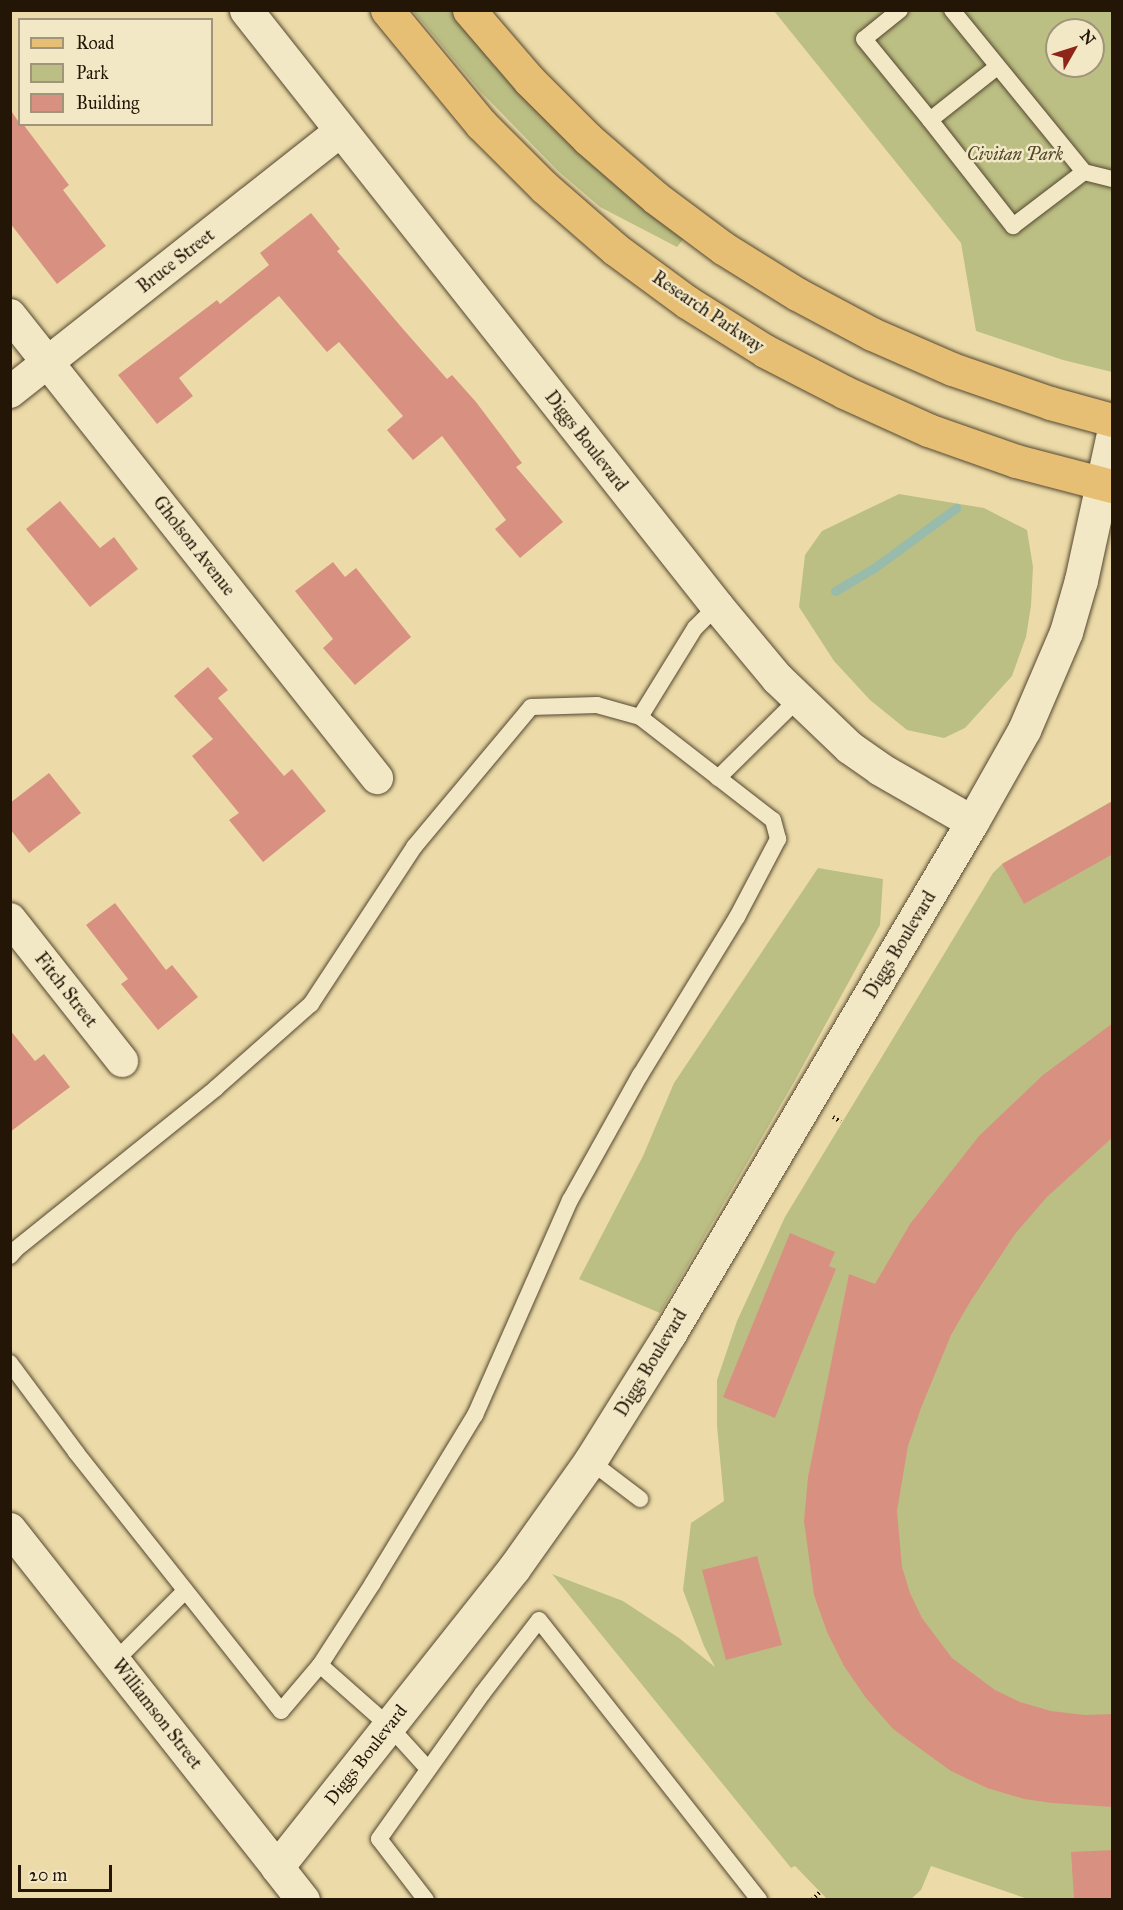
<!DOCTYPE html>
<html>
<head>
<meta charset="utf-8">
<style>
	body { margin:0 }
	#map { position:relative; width:1123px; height:1910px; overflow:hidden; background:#ecdba8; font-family:"IM FELL Great Primer",serif }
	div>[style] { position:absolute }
	.green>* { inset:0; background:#bcbf84 }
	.stream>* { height:9px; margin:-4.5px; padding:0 4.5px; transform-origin:4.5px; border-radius:4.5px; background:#99bbab }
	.building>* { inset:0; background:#d89181 }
	.path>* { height:4px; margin-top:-2px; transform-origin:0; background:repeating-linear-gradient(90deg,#231607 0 1.5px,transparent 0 4.5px) }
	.roads { filter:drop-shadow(0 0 2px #55472f) drop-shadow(0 0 2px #55472f) }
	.lane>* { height:16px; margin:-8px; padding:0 8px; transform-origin:8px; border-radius:8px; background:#f3e8c6 }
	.street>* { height:32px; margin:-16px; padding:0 16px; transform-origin:16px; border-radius:16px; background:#f3e8c6 }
	.secondary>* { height:33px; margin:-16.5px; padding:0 16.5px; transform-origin:16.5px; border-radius:16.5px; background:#f3e8c6 }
	.primary>* { height:33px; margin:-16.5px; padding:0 16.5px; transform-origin:16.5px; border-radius:16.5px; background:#e6be74 }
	span { translate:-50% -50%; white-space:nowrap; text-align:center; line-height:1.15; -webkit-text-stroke:5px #f3e8c6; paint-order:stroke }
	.park-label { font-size:18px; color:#51492c; font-style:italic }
	.street-label { font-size:18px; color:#231607 }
	.frame { position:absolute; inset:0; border:12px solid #231607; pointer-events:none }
	.legend { position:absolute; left:18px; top:18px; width:195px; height:108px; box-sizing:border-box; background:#f3e8c6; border:2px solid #a0947a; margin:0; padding:8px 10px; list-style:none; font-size:18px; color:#231607 }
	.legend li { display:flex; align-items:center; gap:12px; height:30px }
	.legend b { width:30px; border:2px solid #a0947a }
	.north { position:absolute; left:1045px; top:18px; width:60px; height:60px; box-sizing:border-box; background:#f3e8c6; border:2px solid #a0947a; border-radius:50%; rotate:51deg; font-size:16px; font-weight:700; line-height:24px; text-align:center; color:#231607 }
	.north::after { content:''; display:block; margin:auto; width:21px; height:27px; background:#8f2418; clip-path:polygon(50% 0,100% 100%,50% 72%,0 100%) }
	.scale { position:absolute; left:18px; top:1865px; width:94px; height:27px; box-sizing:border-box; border:3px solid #231607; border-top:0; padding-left:8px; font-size:18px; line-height:21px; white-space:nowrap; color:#231607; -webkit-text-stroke:4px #f3e8c6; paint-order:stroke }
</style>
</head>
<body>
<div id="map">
	<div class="green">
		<div style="clip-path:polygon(413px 11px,452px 11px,466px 29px,685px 237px,677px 247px,600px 207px,558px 171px,480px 91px)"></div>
		<div style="clip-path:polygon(evenodd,774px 11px,1112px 11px,1112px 372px,1063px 360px,976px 331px,961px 243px,774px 11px,1057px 30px,1093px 30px,1093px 66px,1057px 66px,1057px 30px)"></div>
		<div style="clip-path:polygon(899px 494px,984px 508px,1027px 530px,1033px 567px,1031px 606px,1026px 637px,1012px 676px,965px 728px,944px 738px,907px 730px,870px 700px,834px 661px,799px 607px,805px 555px,822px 531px)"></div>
		<div style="clip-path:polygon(1112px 801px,1112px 1899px,1028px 1899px,931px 1866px,921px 1890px,911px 1899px,827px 1899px,795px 1866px,791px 1868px,552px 1574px,623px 1601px,679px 1638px,715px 1667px,704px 1646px,683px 1590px,691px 1523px,724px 1501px,717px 1426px,717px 1380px,737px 1321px,785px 1217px,993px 873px,1002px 864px)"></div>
		<div style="clip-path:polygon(818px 868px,883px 879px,880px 925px,794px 1082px,660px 1313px,579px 1279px,643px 1156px,674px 1083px)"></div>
	</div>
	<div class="stream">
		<div style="left:835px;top:591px;width:45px;rotate:-30.5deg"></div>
		<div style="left:874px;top:568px;width:102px;rotate:-36.2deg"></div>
	</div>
	<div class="building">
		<div style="clip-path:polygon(10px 109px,20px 124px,23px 124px,69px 185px,63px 190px,106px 246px,57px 284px,10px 223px)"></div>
		<div style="clip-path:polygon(311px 213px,340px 249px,337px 251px,403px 329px,447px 379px,452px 375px,476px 402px,522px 463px,516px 467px,563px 522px,520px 558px,495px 529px,506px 520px,442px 436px,413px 460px,387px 430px,403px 416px,339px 342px,327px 352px,279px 296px,179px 378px,193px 396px,157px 424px,118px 375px,217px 300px,220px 304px,269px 265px,260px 253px)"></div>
		<div style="clip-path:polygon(60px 501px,100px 548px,114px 537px,138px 569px,90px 607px,26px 529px)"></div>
		<div style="clip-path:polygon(333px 562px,345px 577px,356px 568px,411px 637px,355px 685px,323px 648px,333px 639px,295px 591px)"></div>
		<div style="clip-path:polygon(208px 667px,228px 690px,218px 698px,284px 776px,292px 769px,326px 811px,263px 862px,229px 820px,239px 813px,192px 756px,213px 739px,174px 696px)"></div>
		<div style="clip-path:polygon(49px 773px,81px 813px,29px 853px,10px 829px,10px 803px)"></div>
		<div style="clip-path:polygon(1113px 801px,1113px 854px,1024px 904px,1002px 864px)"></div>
		<div style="clip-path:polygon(115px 903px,166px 970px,172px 965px,198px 997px,158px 1030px,121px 984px,128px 979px,86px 925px)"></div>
		<div style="clip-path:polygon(1113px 1023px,1113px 1137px,1047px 1197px,1015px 1234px,970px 1302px,951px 1335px,921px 1408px,908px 1446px,897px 1511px,902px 1567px,910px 1593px,922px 1618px,952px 1658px,995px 1690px,1020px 1702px,1051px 1711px,1085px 1715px,1113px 1714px,1113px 1807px,1052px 1803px,1024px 1799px,987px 1788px,951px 1771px,893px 1729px,866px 1698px,844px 1666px,827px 1632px,814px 1595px,804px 1521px,808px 1477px,849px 1274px,875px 1284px,910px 1224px,979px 1136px,1043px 1075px)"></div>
		<div style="clip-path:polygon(10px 1030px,35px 1061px,44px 1054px,70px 1087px,10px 1132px)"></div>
		<div style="clip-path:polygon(790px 1233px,835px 1252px,829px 1266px,836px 1269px,775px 1418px,723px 1397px)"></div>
		<div style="clip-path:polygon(757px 1556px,782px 1645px,726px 1660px,702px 1570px)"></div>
		<div style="clip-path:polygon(1113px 1850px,1113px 1899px,1074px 1899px,1071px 1852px)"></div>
	</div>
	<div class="path">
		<div style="left:833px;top:1117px;width:9px;rotate:32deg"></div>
		<div style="left:812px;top:1900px;width:11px;rotate:-45deg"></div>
	</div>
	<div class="roads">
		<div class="lane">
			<div style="left:900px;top:10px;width:46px;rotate:141.1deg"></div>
			<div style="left:864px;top:39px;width:104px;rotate:50.8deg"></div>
			<div style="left:930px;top:120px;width:85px;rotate:-38.3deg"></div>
			<div style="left:952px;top:10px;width:209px;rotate:50.8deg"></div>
			<div style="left:1084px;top:172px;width:29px;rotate:14deg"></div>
			<div style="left:930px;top:120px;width:135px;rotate:51.9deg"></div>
			<div style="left:1013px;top:226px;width:89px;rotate:-37.3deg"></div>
			<div style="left:640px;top:717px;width:105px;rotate:-58.3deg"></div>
			<div style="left:695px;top:628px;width:31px;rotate:-45deg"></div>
			<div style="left:718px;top:778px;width:112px;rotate:-44.6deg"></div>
			<div style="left:10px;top:1256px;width:9px;rotate:-49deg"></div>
			<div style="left:16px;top:1249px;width:257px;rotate:-38.8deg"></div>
			<div style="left:216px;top:1088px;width:127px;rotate:-41.5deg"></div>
			<div style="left:311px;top:1004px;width:188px;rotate:-56.7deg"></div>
			<div style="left:414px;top:847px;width:182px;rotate:-50.1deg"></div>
			<div style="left:531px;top:707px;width:66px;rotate:-1.7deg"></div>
			<div style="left:597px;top:705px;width:45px;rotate:15.6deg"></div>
			<div style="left:640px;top:717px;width:168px;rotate:37.8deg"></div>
			<div style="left:773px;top:820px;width:20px;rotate:75deg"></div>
			<div style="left:778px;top:839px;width:88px;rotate:117.7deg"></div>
			<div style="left:737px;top:917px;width:185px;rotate:121.5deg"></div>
			<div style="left:640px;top:1075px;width:143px;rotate:119.2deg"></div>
			<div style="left:570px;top:1200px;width:235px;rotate:113.8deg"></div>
			<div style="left:475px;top:1415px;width:197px;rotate:121.3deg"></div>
			<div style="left:373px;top:1583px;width:98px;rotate:122.9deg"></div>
			<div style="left:320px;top:1665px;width:60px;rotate:130.3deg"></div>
			<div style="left:281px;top:1711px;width:330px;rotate:-128.4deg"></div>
			<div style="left:76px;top:1452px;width:111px;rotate:-126.6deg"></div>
			<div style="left:590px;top:1461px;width:63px;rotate:37.2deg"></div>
			<div style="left:115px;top:1661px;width:99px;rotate:-45deg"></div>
			<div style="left:320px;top:1665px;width:92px;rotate:41.5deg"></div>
			<div style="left:389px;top:1726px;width:58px;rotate:47.8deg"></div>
			<div style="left:426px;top:1900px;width:77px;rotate:-127.6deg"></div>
			<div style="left:379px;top:1839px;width:178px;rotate:-54.6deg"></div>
			<div style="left:482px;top:1694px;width:93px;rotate:-52.4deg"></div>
			<div style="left:539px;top:1620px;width:356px;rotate:51.8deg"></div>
		</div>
		<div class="street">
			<div style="left:10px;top:315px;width:591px;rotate:51.6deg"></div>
			<div style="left:10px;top:392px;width:422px;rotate:-38.3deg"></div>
			<div style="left:10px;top:919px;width:181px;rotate:51.7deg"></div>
			<div style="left:10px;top:1529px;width:431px;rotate:51.7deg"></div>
		</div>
		<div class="secondary">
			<div style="left:246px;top:10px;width:760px;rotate:51.68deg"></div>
			<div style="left:717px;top:606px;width:94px;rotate:50.2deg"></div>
			<div style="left:777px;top:678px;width:100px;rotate:43.8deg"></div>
			<div style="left:849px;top:747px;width:38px;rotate:35deg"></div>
			<div style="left:880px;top:769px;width:106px;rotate:29.9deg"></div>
			<div style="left:303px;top:1900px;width:42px;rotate:-128.2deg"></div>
			<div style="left:277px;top:1867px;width:382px;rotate:-51.6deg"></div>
			<div style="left:514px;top:1568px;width:131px;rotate:-54.6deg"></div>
			<div style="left:590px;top:1461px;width:151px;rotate:-58deg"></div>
			<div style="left:670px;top:1333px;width:594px;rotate:-59.42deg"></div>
			<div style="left:972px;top:822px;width:106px;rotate:-60.5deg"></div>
			<div style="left:1024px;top:730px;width:107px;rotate:-66.8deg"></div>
			<div style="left:1066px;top:632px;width:54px;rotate:-73.9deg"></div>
			<div style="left:1081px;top:580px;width:145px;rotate:-77.7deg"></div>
		</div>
		<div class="primary">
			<div style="left:387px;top:10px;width:148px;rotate:50.5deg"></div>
			<div style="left:481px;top:124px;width:89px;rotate:45deg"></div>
			<div style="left:544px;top:187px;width:94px;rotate:41.1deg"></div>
			<div style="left:615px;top:249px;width:89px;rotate:36.4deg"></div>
			<div style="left:687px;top:302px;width:92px;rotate:32.1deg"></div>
			<div style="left:765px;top:351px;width:89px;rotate:27.4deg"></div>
			<div style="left:844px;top:392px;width:92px;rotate:24.3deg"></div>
			<div style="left:928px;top:430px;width:93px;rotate:19.4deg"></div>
			<div style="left:1016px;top:461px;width:99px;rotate:14.6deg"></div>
			<div style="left:469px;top:10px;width:92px;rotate:49.4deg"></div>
			<div style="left:529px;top:80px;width:83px;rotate:45deg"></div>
			<div style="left:588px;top:139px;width:90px;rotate:40.9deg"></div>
			<div style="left:656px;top:198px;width:84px;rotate:36.7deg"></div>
			<div style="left:723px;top:248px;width:87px;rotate:31.9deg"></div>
			<div style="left:797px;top:294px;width:85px;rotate:28.1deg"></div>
			<div style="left:872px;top:334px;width:87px;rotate:23.6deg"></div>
			<div style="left:952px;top:369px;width:104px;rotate:19.1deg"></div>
			<div style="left:1050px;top:403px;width:64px;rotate:15.3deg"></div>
		</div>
	</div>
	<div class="park-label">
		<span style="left:1015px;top:154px">Civitan Park</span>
	</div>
	<div class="street-label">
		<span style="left:176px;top:261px;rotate:-38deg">Bruce Street</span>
		<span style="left:708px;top:312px;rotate:34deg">Research Parkway</span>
		<span style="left:586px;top:441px;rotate:52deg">Diggs Boulevard</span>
		<span style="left:194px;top:546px;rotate:52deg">Gholson Avenue</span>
		<span style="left:900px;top:945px;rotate:-59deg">Diggs Boulevard</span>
		<span style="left:66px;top:990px;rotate:52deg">Fitch Street</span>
		<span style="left:651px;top:1363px;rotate:-59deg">Diggs Boulevard</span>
		<span style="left:157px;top:1714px;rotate:52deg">Williamson Street</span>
		<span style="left:366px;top:1755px;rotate:-52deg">Diggs Boulevard</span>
	</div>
	<div class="frame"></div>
	<ul class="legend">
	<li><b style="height:8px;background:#e6be74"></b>Road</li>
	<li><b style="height:16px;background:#bcbf84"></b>Park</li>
	<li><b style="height:16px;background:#d89181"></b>Building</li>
	</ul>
	<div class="north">N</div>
	<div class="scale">20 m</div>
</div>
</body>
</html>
